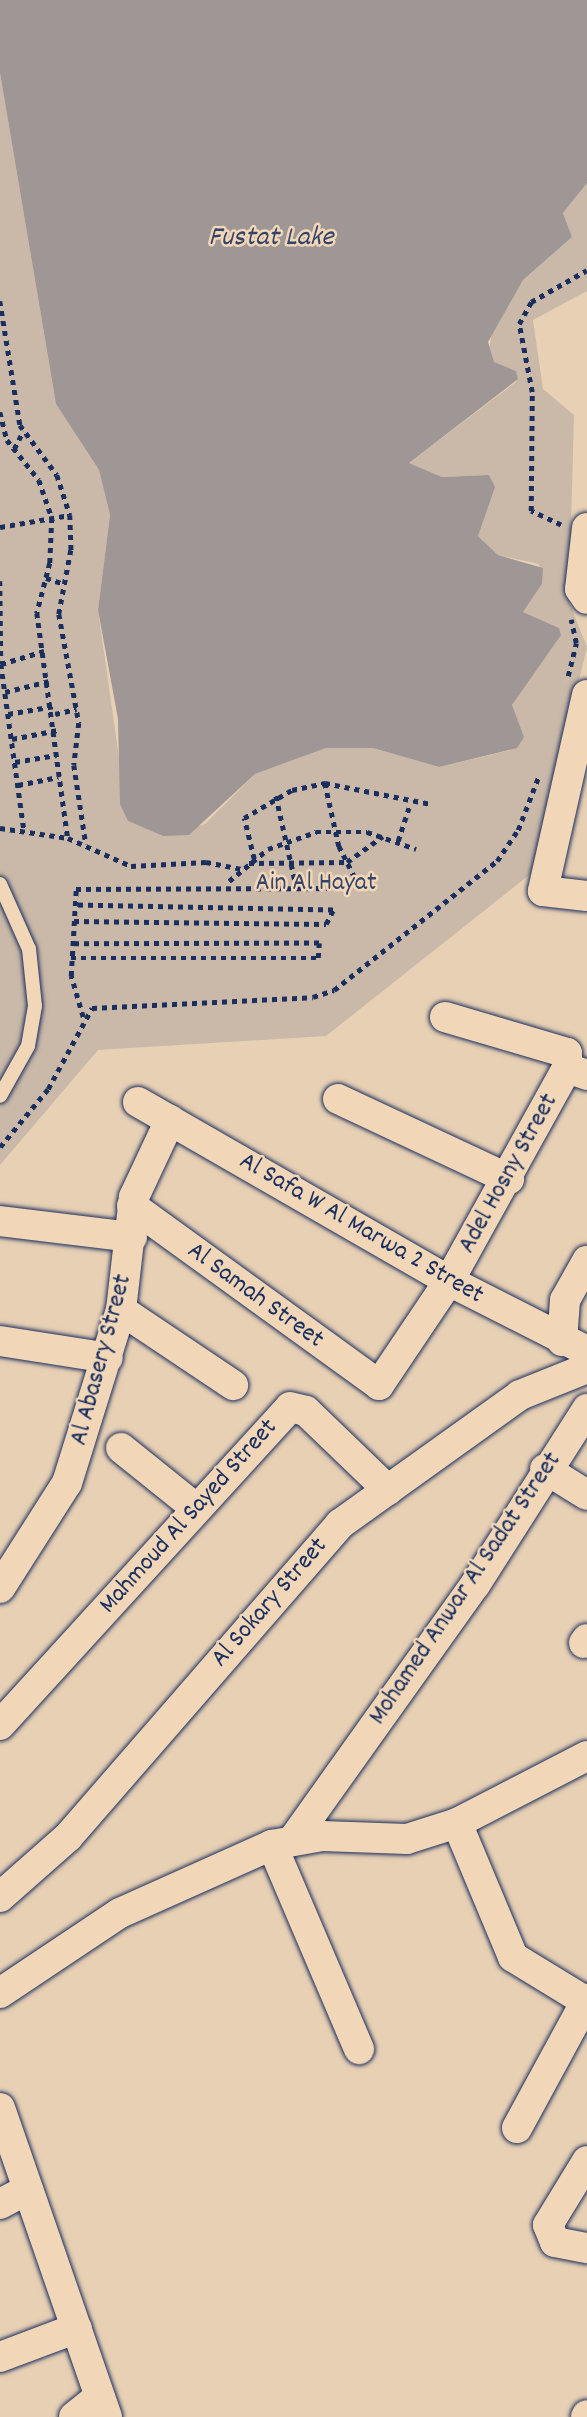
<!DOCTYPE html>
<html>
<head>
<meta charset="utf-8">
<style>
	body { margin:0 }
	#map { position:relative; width:587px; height:2417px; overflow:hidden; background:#e8d0b4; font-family:Dekko,sans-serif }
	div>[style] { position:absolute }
	.green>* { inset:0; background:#cab9a8 }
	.water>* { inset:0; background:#9f9795 }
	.path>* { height:4.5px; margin-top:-2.25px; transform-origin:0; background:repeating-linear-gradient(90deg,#1b2f5e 0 5px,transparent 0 10px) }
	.roads { filter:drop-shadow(0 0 2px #1b2f5e) drop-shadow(0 0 2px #1b2f5e) }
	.service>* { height:14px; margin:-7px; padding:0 7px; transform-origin:7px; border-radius:7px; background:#f1d7b8 }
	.minor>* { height:30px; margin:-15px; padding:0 15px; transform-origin:15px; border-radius:15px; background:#f1d7b8 }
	span { translate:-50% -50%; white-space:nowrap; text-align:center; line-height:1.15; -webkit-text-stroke:5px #f1d7b8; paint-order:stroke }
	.park-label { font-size:26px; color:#354469 }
	.street-label { font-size:26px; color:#1b2f5e }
	.water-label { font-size:28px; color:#354469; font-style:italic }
</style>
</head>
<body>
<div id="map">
	<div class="green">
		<div style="clip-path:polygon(0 73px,56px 404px,99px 470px,110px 515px,98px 610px,128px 821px,163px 836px,205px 824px,255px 774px,326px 748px,373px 748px,439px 767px,511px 750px,519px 728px,512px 705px,559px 628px,523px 612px,542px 584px,539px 564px,498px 555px,478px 536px,489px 475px,442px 477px,409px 463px,516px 382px,516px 371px,494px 363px,489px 351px,493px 325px,523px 280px,572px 237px,563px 213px,587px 183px,587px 291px,533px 320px,543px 389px,574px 415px,569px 602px,587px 647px,533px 872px,326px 1036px,98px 1050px,0 1165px)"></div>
	</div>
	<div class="water">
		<div style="clip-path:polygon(0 0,587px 0,587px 183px,563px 213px,572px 237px,523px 280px,488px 342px,494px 362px,516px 371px,518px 379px,409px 463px,442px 477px,489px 475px,495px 487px,478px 536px,498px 555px,543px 568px,542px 584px,523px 612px,559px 628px,561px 635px,512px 705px,524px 737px,517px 748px,439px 767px,373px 748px,326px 748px,255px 774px,189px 835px,163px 836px,128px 821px,120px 804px,118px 719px,98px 610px,110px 515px,99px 470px,56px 404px,0 73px)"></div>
	</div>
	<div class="path">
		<div style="left:0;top:301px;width:126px;rotate:80.8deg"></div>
		<div style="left:20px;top:425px;width:62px;rotate:53.5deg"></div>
		<div style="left:57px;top:475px;width:42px;rotate:72deg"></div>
		<div style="left:70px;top:515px;width:35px;rotate:88deg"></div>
		<div style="left:71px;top:550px;width:65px;rotate:100.6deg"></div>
		<div style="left:59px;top:614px;width:111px;rotate:79.6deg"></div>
		<div style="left:79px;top:723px;width:42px;rotate:96.8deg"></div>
		<div style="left:74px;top:765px;width:80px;rotate:81.4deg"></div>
		<div style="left:0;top:412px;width:29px;rotate:76deg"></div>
		<div style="left:7px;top:440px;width:51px;rotate:51.3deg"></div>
		<div style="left:39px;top:480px;width:40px;rotate:71.1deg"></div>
		<div style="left:52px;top:518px;width:45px;rotate:92.5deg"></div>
		<div style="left:50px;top:563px;width:52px;rotate:104.6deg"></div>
		<div style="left:37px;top:613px;width:227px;rotate:82.2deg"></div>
		<div style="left:14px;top:449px;width:20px;rotate:-63deg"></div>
		<div style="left:561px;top:525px;width:33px;rotate:-155deg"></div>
		<div style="left:531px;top:511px;width:119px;rotate:-89.5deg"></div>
		<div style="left:532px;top:392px;width:69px;rotate:-100.8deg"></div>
		<div style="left:519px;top:324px;width:25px;rotate:-61deg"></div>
		<div style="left:531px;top:302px;width:64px;rotate:-29.7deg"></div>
		<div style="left:0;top:527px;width:71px;rotate:-9.7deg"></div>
		<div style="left:46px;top:578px;width:19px;rotate:18deg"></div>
		<div style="left:0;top:581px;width:83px;rotate:89.3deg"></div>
		<div style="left:1px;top:664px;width:168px;rotate:82.1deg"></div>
		<div style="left:1px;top:664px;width:45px;rotate:-16.8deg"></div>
		<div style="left:568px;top:676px;width:34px;rotate:-76deg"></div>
		<div style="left:576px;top:643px;width:24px;rotate:-102deg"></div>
		<div style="left:5px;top:692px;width:45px;rotate:-14deg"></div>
		<div style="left:8px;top:714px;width:47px;rotate:-9.9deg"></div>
		<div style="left:55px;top:714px;width:22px;rotate:-13deg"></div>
		<div style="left:12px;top:739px;width:47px;rotate:-11.1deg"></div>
		<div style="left:15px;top:762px;width:42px;rotate:-9.7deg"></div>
		<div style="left:325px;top:783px;width:65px;rotate:77.5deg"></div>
		<div style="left:339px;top:846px;width:33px;rotate:63deg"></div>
		<div style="left:18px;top:785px;width:41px;rotate:-11.3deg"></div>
		<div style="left:276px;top:796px;width:86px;rotate:77.3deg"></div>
		<div style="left:0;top:828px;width:69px;rotate:8.4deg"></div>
		<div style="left:68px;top:838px;width:69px;rotate:24deg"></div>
		<div style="left:131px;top:866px;width:75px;rotate:-3.1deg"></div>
		<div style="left:206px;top:862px;width:36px;rotate:11deg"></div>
		<div style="left:398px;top:841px;width:39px;rotate:-72deg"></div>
		<div style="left:254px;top:859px;width:42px;rotate:-103.7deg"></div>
		<div style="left:244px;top:818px;width:56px;rotate:-30.3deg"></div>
		<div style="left:292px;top:790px;width:34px;rotate:-12deg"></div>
		<div style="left:325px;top:783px;width:108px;rotate:11.2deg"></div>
		<div style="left:249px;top:863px;width:98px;rotate:-0.6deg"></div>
		<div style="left:347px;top:862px;width:44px;rotate:-35.8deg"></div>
		<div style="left:229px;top:881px;width:50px;rotate:-39.4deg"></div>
		<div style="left:268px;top:849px;width:51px;rotate:-19.5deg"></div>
		<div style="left:316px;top:832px;width:51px"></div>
		<div style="left:367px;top:832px;width:52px;rotate:19.1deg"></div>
		<div style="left:74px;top:921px;width:252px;rotate:0.7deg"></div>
		<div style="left:326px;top:924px;width:16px;rotate:-63deg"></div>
		<div style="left:333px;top:910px;width:258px;rotate:-178.9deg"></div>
		<div style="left:71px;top:958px;width:247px"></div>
		<div style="left:318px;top:958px;width:15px;rotate:-86deg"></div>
		<div style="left:319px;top:943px;width:247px;rotate:179.8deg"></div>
		<div style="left:83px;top:1017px;width:43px;rotate:-106.3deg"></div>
		<div style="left:71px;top:976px;width:87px;rotate:-86.7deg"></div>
		<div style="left:76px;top:889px;width:267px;rotate:-0.2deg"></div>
		<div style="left:0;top:1147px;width:75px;rotate:-50.4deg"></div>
		<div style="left:48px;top:1089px;width:92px;rotate:-61.5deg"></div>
		<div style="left:92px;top:1008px;width:221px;rotate:-2.8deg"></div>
		<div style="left:313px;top:997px;width:22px;rotate:-18deg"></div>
		<div style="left:334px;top:990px;width:208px;rotate:-38.4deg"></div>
		<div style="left:497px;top:861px;width:37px;rotate:-56deg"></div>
		<div style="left:518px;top:830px;width:56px;rotate:-69deg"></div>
	</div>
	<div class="roads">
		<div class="service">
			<div style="left:0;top:884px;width:71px;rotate:66deg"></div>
			<div style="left:29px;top:949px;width:57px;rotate:84deg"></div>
			<div style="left:35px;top:1006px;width:41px;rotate:99.9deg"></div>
			<div style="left:28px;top:1046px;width:57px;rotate:119.2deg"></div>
		</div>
		<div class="minor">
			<div style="left:587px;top:528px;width:61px;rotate:96.5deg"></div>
			<div style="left:580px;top:589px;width:12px;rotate:55deg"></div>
			<div style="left:587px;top:695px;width:201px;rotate:102.7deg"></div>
			<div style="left:543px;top:891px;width:44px;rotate:6.5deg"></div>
			<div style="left:445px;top:1017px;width:127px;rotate:16.4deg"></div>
			<div style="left:567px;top:1053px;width:15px;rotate:90deg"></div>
			<div style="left:567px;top:1068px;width:21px;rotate:19deg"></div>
			<div style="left:338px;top:1099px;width:189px;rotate:25.1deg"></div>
			<div style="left:138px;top:1102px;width:359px;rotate:29.9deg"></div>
			<div style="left:449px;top:1281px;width:155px;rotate:26.9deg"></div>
			<div style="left:132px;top:1206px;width:305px;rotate:35.9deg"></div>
			<div style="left:379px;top:1385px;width:125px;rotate:-56.1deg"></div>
			<div style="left:449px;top:1281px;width:244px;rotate:-61deg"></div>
			<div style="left:0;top:1221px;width:133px;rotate:6.9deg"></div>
			<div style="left:121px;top:1310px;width:135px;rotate:33.8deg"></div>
			<div style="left:0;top:1341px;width:109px;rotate:8.9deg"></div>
			<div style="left:562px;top:1341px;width:41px;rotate:-85.8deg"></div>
			<div style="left:565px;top:1300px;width:45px;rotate:-60.6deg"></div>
			<div style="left:121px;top:1448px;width:97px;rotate:38.8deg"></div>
			<div style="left:545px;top:1469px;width:49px;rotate:31.8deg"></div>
			<div style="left:0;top:1588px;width:125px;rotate:-57.5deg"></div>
			<div style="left:67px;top:1483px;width:181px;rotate:-72.7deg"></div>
			<div style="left:121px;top:1310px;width:114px;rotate:-83.4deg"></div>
			<div style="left:134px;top:1197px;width:85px;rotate:-64.9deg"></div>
			<div style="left:584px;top:1643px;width:5px;rotate:-53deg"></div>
			<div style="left:0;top:1725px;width:430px;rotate:-47.6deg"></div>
			<div style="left:290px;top:1407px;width:16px;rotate:14deg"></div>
			<div style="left:306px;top:1411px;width:114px;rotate:43.9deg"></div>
			<div style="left:457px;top:1823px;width:145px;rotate:67.3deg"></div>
			<div style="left:513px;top:1957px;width:84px;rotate:31.4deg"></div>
			<div style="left:295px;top:1837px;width:310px;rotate:-54.5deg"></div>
			<div style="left:475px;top:1585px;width:209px;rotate:-57.5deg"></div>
			<div style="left:272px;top:1845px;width:222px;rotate:66.9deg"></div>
			<div style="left:0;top:1897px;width:91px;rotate:-41.4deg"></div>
			<div style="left:68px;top:1837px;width:415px;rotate:-49deg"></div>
			<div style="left:340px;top:1524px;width:221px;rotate:-35.6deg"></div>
			<div style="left:520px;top:1395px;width:72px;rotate:-21.9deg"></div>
			<div style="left:0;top:1993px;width:144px;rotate:-33.7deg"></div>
			<div style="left:120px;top:1913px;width:167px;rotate:-24.1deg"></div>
			<div style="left:272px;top:1845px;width:51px;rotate:-10.2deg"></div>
			<div style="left:322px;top:1836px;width:85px;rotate:2deg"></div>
			<div style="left:407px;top:1839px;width:52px;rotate:-17.7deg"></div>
			<div style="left:457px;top:1823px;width:146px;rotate:-27.3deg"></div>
			<div style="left:0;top:2108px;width:327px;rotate:70.9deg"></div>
			<div style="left:517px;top:2128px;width:147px;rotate:-61.5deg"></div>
			<div style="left:587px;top:2161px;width:75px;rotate:121.4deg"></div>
			<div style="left:548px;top:2225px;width:18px;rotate:68deg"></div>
			<div style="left:555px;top:2242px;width:33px;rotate:11deg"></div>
			<div style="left:0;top:2204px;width:30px;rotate:-28deg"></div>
			<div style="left:0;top:2357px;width:82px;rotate:-20.6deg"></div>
			<div style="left:74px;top:2417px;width:32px;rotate:-39deg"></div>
			<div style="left:586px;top:2417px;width:2px;rotate:-63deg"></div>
		</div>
	</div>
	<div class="park-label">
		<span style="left:316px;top:884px">Ain Al Hayat</span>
	</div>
	<div class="street-label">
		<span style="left:509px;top:1174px;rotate:-61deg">Adel Hosny Street</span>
		<span style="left:361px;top:1229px;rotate:30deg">Al Safa W Al Marwa 2 Street</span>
		<span style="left:255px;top:1296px;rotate:36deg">Al Samah Street</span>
		<span style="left:102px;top:1360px;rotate:-75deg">Al Abasery Street</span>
		<span style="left:189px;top:1517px;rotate:-48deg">Mahmoud Al Sayed Street</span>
		<span style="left:466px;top:1589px;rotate:-56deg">Mohamed Anwar Al Sadat Street</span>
		<span style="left:270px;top:1603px;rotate:-49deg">Al Sokary Street</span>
	</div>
	<div class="water-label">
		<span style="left:271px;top:239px">Fustat Lake</span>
	</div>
</div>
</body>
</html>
